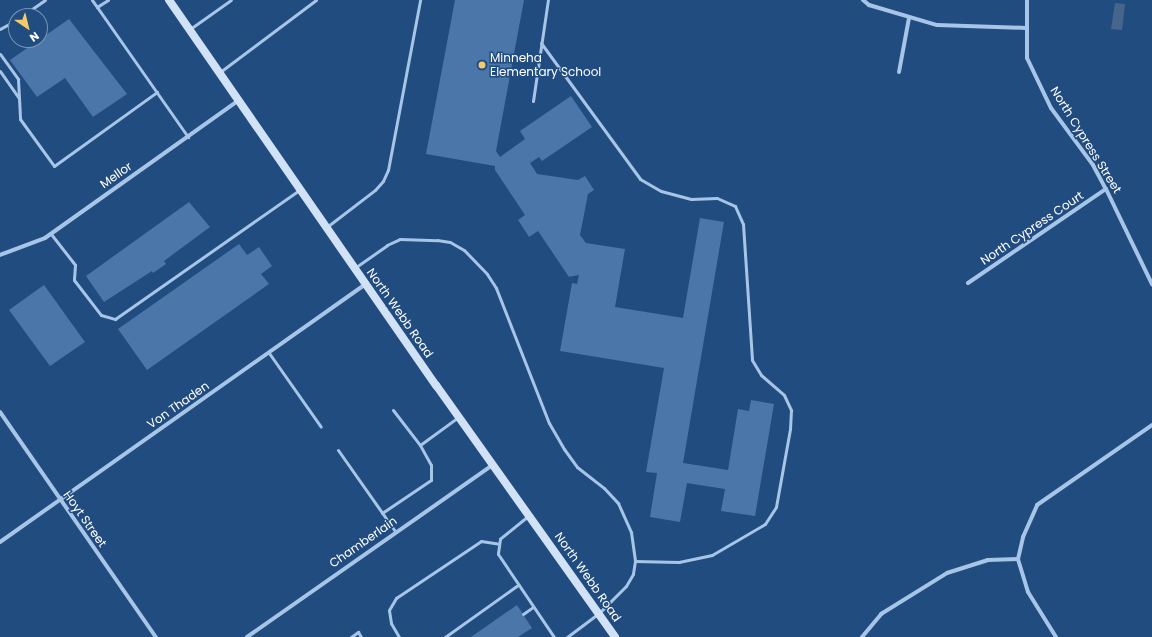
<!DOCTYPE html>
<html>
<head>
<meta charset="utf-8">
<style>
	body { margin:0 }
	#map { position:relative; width:1152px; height:637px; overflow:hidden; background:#214c80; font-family:Poppins,sans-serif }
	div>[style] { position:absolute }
	.water>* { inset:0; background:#46658b }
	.building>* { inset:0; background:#4a76a9 }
	.lane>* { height:3px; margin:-1.5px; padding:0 1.5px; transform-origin:1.5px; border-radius:1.5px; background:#a7c5e7 }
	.street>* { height:4px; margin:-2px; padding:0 2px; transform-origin:2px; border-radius:2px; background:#a7c5e7 }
	.secondary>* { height:8px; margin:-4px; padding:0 4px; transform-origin:4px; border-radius:4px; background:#d1e2f6 }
	.dots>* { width:11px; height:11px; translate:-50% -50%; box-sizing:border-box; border:2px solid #214c80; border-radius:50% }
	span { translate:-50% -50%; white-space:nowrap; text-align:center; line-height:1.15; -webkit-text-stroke:3px #214c80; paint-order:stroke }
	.poi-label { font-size:12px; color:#fff }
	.left { translate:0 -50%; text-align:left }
	.street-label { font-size:12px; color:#fff }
	.north { position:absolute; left:8px; top:8px; width:40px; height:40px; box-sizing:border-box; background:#214c80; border:1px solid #7a94b3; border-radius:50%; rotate:145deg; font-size:11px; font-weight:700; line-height:16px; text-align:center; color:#fff }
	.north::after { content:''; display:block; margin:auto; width:14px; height:18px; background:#f4ca69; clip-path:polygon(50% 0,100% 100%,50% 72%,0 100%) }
</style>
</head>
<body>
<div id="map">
	<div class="water">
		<div style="clip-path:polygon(1115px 3px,1125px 4px,1122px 30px,1111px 29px)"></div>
	</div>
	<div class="building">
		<div style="clip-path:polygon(455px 0,524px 0,496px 151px,500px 157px,525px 139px,520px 131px,571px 96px,592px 127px,542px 161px,539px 157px,530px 163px,537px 174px,578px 180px,585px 176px,594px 190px,588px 194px,580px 235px,586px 243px,625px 249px,615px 307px,683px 318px,700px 218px,724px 222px,683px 463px,728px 470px,738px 409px,749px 411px,751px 400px,774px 404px,755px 516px,721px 511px,725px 489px,687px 483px,680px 522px,650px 517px,657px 473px,646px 472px,664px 368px,560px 351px,572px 283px,577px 284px,579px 275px,569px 277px,538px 231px,529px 237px,518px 220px,525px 215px,495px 170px,495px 166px,426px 154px)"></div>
		<div style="clip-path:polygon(69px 19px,127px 94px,93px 117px,65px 78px,37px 97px,10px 60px)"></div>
		<div style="clip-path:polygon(189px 202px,210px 227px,164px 261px,166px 264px,153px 273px,152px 271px,104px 302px,86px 276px)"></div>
		<div style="clip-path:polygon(239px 244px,247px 255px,259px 247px,272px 266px,261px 274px,269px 284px,147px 370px,118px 329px)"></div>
		<div style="clip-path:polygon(44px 285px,85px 342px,50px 366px,9px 310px)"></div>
		<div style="clip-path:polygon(517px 605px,532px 628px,518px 637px,471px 637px)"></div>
	</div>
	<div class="lane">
		<div style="left:92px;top:0;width:9px;rotate:54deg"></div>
		<div style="left:108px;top:0;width:13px;rotate:148deg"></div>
		<div style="left:97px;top:7px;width:159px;rotate:55deg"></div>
		<div style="left:22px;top:16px;width:28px;rotate:-35deg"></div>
		<div style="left:0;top:29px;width:18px;rotate:-29deg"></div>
		<div style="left:190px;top:29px;width:50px;rotate:-35.3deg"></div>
		<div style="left:541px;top:43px;width:168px;rotate:53.9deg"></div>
		<div style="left:640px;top:179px;width:24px;rotate:30deg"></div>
		<div style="left:661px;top:191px;width:31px;rotate:15deg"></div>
		<div style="left:691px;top:199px;width:26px;rotate:-2deg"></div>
		<div style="left:717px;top:198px;width:20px;rotate:24deg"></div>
		<div style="left:735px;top:206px;width:20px;rotate:66deg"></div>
		<div style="left:743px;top:224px;width:136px;rotate:86.2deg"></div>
		<div style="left:752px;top:360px;width:17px;rotate:59deg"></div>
		<div style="left:761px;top:375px;width:30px;rotate:41deg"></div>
		<div style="left:784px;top:395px;width:17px;rotate:65deg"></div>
		<div style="left:791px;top:410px;width:19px;rotate:93deg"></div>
		<div style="left:790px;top:429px;width:79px;rotate:100.2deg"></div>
		<div style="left:776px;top:507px;width:20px;rotate:123deg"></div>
		<div style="left:765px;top:524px;width:61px;rotate:149.7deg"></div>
		<div style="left:712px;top:555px;width:34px;rotate:168deg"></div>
		<div style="left:679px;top:562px;width:44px;rotate:-178.7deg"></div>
		<div style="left:0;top:54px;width:31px;rotate:54deg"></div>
		<div style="left:18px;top:79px;width:19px;rotate:87deg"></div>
		<div style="left:0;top:71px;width:33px;rotate:55deg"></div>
		<div style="left:19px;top:98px;width:21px;rotate:87deg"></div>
		<div style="left:20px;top:119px;width:58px;rotate:54.1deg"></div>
		<div style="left:54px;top:166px;width:127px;rotate:-35.7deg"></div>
		<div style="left:220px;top:72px;width:120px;rotate:-36.9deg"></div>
		<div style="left:533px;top:101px;width:102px;rotate:-81.6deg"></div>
		<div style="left:328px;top:226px;width:59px;rotate:-37.5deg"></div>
		<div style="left:375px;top:190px;width:12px;rotate:-48deg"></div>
		<div style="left:383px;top:181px;width:12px;rotate:-66deg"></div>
		<div style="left:388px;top:170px;width:173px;rotate:-79.3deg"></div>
		<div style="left:51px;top:234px;width:39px;rotate:52deg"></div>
		<div style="left:75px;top:265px;width:15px;rotate:94deg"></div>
		<div style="left:74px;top:280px;width:44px;rotate:52.4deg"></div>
		<div style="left:101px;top:315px;width:15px;rotate:16deg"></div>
		<div style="left:115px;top:319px;width:225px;rotate:-35deg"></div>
		<div style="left:356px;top:267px;width:38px;rotate:-35deg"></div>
		<div style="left:387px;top:245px;width:14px;rotate:-25deg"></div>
		<div style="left:400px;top:239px;width:37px;rotate:2deg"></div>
		<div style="left:437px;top:240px;width:13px;rotate:9deg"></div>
		<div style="left:450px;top:242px;width:16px;rotate:30deg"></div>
		<div style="left:464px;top:250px;width:33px;rotate:46deg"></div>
		<div style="left:487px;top:274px;width:17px;rotate:57deg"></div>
		<div style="left:496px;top:288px;width:145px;rotate:68.6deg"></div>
		<div style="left:549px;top:423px;width:30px;rotate:60deg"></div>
		<div style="left:564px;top:449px;width:22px;rotate:54deg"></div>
		<div style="left:577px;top:467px;width:34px;rotate:38deg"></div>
		<div style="left:604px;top:488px;width:21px;rotate:47deg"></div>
		<div style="left:618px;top:503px;width:32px;rotate:66deg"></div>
		<div style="left:631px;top:532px;width:29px;rotate:82deg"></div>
		<div style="left:635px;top:561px;width:13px;rotate:99deg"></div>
		<div style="left:633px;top:574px;width:14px;rotate:120deg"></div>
		<div style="left:626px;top:586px;width:38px;rotate:135deg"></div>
		<div style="left:599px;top:613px;width:40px;rotate:143deg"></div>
		<div style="left:269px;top:353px;width:90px;rotate:54.9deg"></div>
		<div style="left:393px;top:410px;width:44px;rotate:52.4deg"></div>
		<div style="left:338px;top:450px;width:99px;rotate:54.9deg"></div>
		<div style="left:382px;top:513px;width:59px;rotate:-34deg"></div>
		<div style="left:431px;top:480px;width:15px;rotate:-90deg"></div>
		<div style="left:431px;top:465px;width:23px;rotate:-119deg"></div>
		<div style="left:420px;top:445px;width:46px;rotate:-36.1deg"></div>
		<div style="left:528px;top:516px;width:36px;rotate:141deg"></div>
		<div style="left:500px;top:539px;width:15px;rotate:98deg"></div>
		<div style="left:498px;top:554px;width:100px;rotate:56deg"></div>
		<div style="left:523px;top:614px;width:12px;rotate:-35deg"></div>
		<div style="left:351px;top:637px;width:9px;rotate:-36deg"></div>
		<div style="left:358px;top:632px;width:6px;rotate:59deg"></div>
		<div style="left:399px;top:637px;width:16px;rotate:-120deg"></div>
		<div style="left:391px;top:623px;width:13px;rotate:-99deg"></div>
		<div style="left:389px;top:610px;width:14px;rotate:-60deg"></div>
		<div style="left:396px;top:598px;width:102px;rotate:-33.8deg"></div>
		<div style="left:481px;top:541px;width:18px;rotate:9deg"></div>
		<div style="left:445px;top:637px;width:90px;rotate:-35.5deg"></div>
	</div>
	<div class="street">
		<div style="left:863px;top:0;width:8px;rotate:40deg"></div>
		<div style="left:869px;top:5px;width:71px;rotate:16.4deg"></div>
		<div style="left:937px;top:25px;width:89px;rotate:1.9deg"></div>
		<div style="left:1027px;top:0;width:58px;rotate:90deg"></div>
		<div style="left:1027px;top:58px;width:55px;rotate:64.4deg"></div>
		<div style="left:1051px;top:108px;width:71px;rotate:53.6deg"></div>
		<div style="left:1093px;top:165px;width:27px;rotate:62deg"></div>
		<div style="left:1106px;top:189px;width:106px;rotate:64.2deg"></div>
		<div style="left:899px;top:72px;width:55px;rotate:-79.5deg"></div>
		<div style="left:0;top:255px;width:48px;rotate:-20.7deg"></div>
		<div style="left:45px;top:238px;width:237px;rotate:-35.4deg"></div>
		<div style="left:968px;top:283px;width:167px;rotate:-34.3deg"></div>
		<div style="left:0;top:412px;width:274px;rotate:55.3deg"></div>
		<div style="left:0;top:542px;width:448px;rotate:-35.2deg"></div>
		<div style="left:247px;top:637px;width:300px;rotate:-35deg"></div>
		<div style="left:862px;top:637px;width:30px;rotate:-50deg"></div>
		<div style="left:881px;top:614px;width:78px;rotate:-31.8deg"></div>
		<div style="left:947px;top:573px;width:43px;rotate:-17.6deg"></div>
		<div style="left:988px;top:560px;width:30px;rotate:-2deg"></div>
		<div style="left:1056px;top:637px;width:53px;rotate:-121.9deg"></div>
		<div style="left:1028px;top:592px;width:34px;rotate:-107deg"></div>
		<div style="left:1018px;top:559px;width:23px;rotate:-77deg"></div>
		<div style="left:1023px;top:537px;width:35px;rotate:-66deg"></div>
		<div style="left:1037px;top:505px;width:140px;rotate:-34.8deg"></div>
	</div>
	<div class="secondary">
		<div style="left:169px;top:0;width:469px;rotate:55.3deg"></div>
		<div style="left:436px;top:385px;width:309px;rotate:54.6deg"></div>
	</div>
	<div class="dots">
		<div style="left:482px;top:65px;background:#f4ca69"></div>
	</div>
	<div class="poi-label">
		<span class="left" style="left:490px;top:65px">Minneha<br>Elementary School</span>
	</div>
	<div class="street-label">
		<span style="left:1086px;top:140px;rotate:58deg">North Cypress Street</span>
		<span style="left:116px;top:175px;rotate:-35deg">Mellor</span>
		<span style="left:1032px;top:228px;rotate:-34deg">North Cypress Court</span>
		<span style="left:400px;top:313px;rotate:55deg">North Webb Road</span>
		<span style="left:178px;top:405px;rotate:-35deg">Von Thaden</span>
		<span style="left:85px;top:519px;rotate:55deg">Hoyt Street</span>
		<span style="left:363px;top:542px;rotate:-35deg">Chamberlain</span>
		<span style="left:588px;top:577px;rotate:55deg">North Webb Road</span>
	</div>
	<div class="north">N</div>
</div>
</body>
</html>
